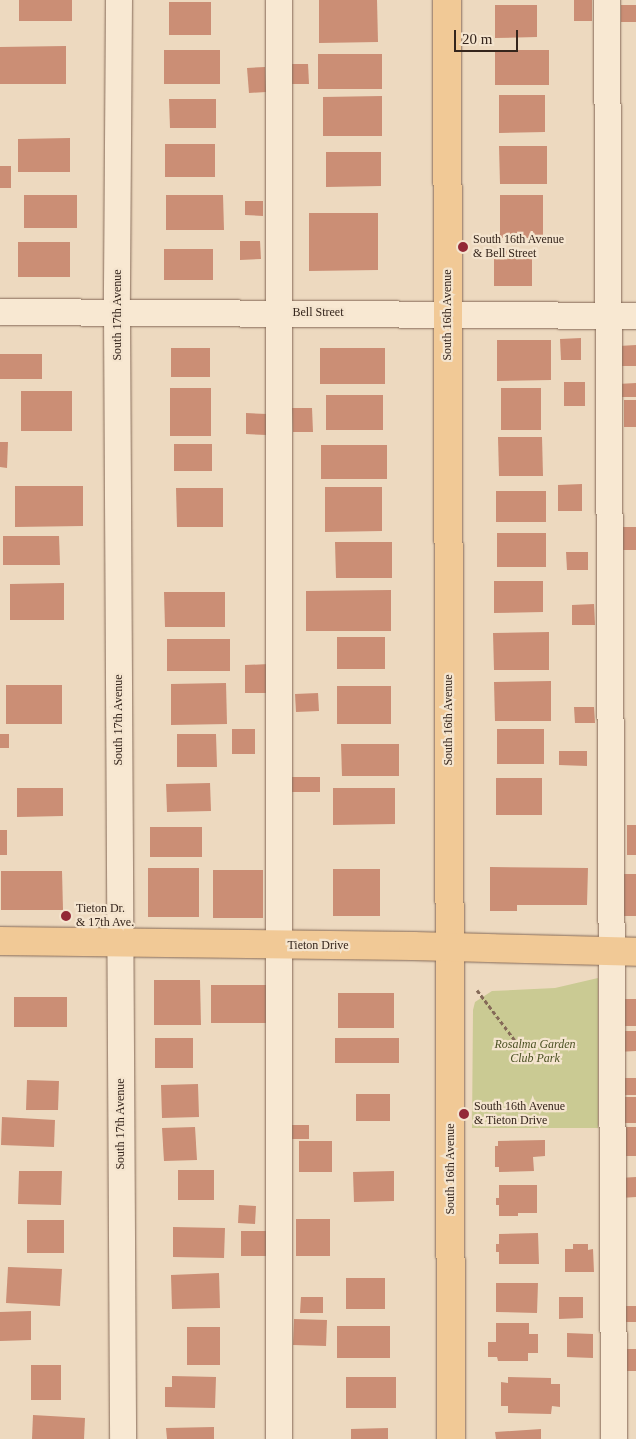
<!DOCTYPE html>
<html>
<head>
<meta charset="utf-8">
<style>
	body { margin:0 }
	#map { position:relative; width:636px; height:1439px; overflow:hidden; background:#edd9bf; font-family:"Times New Roman",serif }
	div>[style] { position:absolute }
	.green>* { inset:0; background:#caca93 }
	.building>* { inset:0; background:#cb8e75 }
	.path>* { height:3px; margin-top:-1.5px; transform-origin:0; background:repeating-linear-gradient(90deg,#856a58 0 4px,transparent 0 6.5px) }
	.roads { filter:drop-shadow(0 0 1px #856a58) drop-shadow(0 0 1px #856a58) }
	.minor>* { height:26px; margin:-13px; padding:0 13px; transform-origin:13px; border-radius:13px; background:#f8e8d2 }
	.major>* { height:28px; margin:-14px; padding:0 14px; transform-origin:14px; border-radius:14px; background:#f1c996 }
	.dots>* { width:14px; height:14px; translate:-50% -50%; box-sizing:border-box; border:2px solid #f4e4ce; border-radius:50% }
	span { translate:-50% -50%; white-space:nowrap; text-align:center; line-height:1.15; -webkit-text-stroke:4.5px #f4e4ce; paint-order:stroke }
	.poi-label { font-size:12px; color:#35251c }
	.left { translate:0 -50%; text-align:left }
	.street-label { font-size:12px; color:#35251c }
	.park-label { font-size:12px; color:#4b5123; font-style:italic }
	.scale { position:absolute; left:454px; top:30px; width:64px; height:22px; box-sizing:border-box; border:2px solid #35251c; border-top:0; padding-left:6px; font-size:15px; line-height:18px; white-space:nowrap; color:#35251c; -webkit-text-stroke:4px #f4e4ce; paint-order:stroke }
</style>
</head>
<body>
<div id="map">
	<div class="green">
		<div style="clip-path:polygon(598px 978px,598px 1128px,472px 1128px,473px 1010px,475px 1002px,492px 991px,555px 988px)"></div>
	</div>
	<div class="building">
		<div style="clip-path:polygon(19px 0,72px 0,72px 21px,19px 21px)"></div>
		<div style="clip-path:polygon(319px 0,377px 0,378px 42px,319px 43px)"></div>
		<div style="clip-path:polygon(574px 0,592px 0,592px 21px,574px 21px)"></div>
		<div style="clip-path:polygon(169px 2px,211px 2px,211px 35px,169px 35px)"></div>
		<div style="clip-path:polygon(495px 5px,537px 5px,537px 37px,495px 38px)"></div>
		<div style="clip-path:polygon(621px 5px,636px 5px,636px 22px,621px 22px)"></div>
		<div style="clip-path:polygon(66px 46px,66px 84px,0 84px,0 47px)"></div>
		<div style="clip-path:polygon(164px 50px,220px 50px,220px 84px,164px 84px)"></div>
		<div style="clip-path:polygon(495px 50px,549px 50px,549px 85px,495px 85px)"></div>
		<div style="clip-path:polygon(318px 54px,382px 54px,382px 89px,318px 89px)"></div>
		<div style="clip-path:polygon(290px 64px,308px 64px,309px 84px,290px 84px)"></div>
		<div style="clip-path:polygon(265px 67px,266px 92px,249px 93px,247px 68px)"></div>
		<div style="clip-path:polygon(499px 95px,545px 95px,545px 132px,499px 133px)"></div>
		<div style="clip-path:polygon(382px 96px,382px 136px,323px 136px,323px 97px)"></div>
		<div style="clip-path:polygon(169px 99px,216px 99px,216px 128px,170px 128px)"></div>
		<div style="clip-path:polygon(70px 138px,70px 172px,18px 172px,18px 139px)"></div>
		<div style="clip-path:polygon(165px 144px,215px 144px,215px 177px,165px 177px)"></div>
		<div style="clip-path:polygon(499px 146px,547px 146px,547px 184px,500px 184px)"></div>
		<div style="clip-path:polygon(326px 152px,381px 152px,381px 186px,326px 187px)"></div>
		<div style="clip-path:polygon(0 166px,11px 166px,11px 188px,0 188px)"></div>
		<div style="clip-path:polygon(24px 195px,77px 195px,77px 228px,24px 228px)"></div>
		<div style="clip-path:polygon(166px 195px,223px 195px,224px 230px,166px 230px)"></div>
		<div style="clip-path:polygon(500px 195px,543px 195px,543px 238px,500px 238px)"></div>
		<div style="clip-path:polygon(245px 201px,263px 201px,263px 216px,245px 215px)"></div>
		<div style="clip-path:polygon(309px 213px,378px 213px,378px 270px,309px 271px)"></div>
		<div style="clip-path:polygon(240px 241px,260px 241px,261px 259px,240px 260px)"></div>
		<div style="clip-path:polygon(18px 242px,70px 242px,70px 277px,18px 277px)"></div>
		<div style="clip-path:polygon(164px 249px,213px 249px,213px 280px,164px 280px)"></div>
		<div style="clip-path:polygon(532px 250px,532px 286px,494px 286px,494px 251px)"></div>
		<div style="clip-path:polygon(581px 338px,581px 360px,561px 360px,560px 339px)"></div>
		<div style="clip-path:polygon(497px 340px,551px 340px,551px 380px,497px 381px)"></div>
		<div style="clip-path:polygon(636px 345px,636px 366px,619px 366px,619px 346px)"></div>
		<div style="clip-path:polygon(171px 348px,210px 348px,210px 377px,171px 377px)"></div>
		<div style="clip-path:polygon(320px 348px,385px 348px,385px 384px,320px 384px)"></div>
		<div style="clip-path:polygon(0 354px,42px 354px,42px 379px,0 379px)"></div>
		<div style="clip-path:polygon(564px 382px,585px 382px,585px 406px,564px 406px)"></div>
		<div style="clip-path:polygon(636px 383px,636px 397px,618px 397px,618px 384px)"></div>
		<div style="clip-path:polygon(170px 388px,211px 388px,211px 436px,170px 436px)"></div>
		<div style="clip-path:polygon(501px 388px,541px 388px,541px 430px,501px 430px)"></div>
		<div style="clip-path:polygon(21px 391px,72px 391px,72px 431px,21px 431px)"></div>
		<div style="clip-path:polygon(326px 395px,383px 395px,383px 430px,326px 430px)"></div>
		<div style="clip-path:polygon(624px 400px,636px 400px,636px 427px,624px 427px)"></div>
		<div style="clip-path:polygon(292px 408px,312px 408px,313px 432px,293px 432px)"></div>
		<div style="clip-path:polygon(246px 413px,267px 414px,267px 435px,246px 434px)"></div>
		<div style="clip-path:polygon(498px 437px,542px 437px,543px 476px,499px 476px)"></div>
		<div style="clip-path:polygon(0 442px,8px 442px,7px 468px,0 467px)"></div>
		<div style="clip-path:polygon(174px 444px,212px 444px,212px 471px,174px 471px)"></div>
		<div style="clip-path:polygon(321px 445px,387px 445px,387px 479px,321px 479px)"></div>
		<div style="clip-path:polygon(582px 484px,582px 511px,558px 511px,558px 485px)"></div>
		<div style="clip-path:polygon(15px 486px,83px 486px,83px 526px,15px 527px)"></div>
		<div style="clip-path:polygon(325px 487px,382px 487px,382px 531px,325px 532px)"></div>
		<div style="clip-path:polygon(176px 488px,223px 488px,223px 527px,177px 527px)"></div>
		<div style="clip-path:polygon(496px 491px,546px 491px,546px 522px,496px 522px)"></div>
		<div style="clip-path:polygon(612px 527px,636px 527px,636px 550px,612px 550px)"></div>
		<div style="clip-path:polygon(497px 533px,546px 533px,546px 567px,497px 567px)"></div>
		<div style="clip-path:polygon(3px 536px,59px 536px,60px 565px,3px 565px)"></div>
		<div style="clip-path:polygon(335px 542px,392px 542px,392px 578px,336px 578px)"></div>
		<div style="clip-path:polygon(566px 552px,588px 552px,588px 570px,567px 570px)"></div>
		<div style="clip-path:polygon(494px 581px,543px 581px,543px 612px,494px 613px)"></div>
		<div style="clip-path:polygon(64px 583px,64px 620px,10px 620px,10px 584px)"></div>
		<div style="clip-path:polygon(391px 590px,391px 631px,306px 631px,306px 591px)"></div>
		<div style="clip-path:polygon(164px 592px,225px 592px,225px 627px,165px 627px)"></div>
		<div style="clip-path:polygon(594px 604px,595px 625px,572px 625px,572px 605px)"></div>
		<div style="clip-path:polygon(549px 632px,549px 670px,494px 670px,493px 633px)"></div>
		<div style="clip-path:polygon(337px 637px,385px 637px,385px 669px,337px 669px)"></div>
		<div style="clip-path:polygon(167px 639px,230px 639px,230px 671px,167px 671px)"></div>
		<div style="clip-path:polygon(269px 664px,269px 693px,245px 693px,245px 665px)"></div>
		<div style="clip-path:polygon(551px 681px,551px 721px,495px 721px,494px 682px)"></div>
		<div style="clip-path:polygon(226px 683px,227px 724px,171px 725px,171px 684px)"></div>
		<div style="clip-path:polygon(6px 685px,62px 685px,62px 724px,6px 724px)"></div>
		<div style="clip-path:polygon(337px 686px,391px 686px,391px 724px,337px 724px)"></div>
		<div style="clip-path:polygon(318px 693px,319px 711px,296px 712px,295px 694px)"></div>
		<div style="clip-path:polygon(574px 707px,594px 707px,595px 723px,575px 723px)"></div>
		<div style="clip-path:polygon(232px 729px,255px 729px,255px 754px,232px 754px)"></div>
		<div style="clip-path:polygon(497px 729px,544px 729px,544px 764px,497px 764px)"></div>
		<div style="clip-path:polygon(0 734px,9px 734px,9px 748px,0 748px)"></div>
		<div style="clip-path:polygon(177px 734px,216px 734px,217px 767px,177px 767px)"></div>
		<div style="clip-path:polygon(341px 744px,399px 744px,399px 776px,342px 776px)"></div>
		<div style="clip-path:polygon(559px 751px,587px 751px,587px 766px,559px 765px)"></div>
		<div style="clip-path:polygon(290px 777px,320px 777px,320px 792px,290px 792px)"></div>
		<div style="clip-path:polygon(496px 778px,542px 778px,542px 815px,496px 815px)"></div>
		<div style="clip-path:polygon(210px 783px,211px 811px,167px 812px,166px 784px)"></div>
		<div style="clip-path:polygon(17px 788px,63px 788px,63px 816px,17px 817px)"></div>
		<div style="clip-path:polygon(333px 788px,395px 788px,395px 824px,333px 825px)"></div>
		<div style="clip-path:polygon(627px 825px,636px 825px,636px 855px,627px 855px)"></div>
		<div style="clip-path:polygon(150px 827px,202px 827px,202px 857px,150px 857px)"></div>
		<div style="clip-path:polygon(0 830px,7px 830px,7px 855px,0 855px)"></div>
		<div style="clip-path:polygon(490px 867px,588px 868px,587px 905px,517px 905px,517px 911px,490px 911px)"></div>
		<div style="clip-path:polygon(148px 868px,199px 868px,199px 917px,148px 917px)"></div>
		<div style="clip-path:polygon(333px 869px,380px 869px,380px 916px,333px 916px)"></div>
		<div style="clip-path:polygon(213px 870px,263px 870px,263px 918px,213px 918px)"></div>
		<div style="clip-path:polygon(1px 871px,62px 871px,63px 910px,1px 910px)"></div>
		<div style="clip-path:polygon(619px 874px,636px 874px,636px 916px,619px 916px)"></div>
		<div style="clip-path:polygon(154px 980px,200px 980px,201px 1025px,154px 1025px)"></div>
		<div style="clip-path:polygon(211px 985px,266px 985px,267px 1023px,211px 1023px)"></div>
		<div style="clip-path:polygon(338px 993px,394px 993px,394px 1028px,338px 1028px)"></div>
		<div style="clip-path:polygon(14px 997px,67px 997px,67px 1027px,14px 1027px)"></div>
		<div style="clip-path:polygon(617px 999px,636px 999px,636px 1026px,617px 1026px)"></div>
		<div style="clip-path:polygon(617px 1031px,636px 1031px,636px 1051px,617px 1052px)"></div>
		<div style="clip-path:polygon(155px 1038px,193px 1038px,193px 1068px,155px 1068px)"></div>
		<div style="clip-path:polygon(335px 1038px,399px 1038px,399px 1063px,335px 1063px)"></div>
		<div style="clip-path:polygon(617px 1078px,636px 1078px,636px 1095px,617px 1095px)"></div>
		<div style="clip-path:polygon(27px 1080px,59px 1081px,58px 1110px,26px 1110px)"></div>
		<div style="clip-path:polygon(198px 1084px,199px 1117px,162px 1118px,161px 1085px)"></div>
		<div style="clip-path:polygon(356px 1094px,390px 1094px,390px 1121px,356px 1121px)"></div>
		<div style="clip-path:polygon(619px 1097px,636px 1097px,636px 1123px,619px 1123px)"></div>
		<div style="clip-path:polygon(2px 1117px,55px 1120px,54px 1147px,1px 1145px)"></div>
		<div style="clip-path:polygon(290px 1125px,309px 1125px,309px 1139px,290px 1139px)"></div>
		<div style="clip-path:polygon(195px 1127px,197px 1160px,164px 1161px,162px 1128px)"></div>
		<div style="clip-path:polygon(618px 1127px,636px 1127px,636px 1156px,618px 1156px)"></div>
		<div style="clip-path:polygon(545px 1140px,545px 1156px,533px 1157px,534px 1171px,499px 1172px,499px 1167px,495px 1167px,495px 1146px,498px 1146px,498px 1141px)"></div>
		<div style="clip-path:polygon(299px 1141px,332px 1141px,332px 1172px,299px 1172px)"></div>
		<div style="clip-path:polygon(178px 1170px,214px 1170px,214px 1200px,178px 1200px)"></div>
		<div style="clip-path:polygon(19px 1171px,62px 1171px,61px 1205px,18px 1204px)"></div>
		<div style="clip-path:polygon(394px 1171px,394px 1201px,354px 1202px,353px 1172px)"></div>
		<div style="clip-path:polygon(636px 1177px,636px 1197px,620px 1198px,619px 1178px)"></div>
		<div style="clip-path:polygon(499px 1185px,537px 1185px,537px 1213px,518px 1213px,518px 1216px,499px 1216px,499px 1205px,496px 1205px,496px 1198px,499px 1198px)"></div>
		<div style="clip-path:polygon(239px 1205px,256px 1206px,255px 1224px,238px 1223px)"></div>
		<div style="clip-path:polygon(296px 1219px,330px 1219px,330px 1256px,296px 1256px)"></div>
		<div style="clip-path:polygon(27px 1220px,64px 1220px,64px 1253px,27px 1253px)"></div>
		<div style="clip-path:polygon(173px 1227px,225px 1228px,224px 1258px,173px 1257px)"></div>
		<div style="clip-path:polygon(241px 1231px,268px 1231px,268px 1256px,241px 1256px)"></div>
		<div style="clip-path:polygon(538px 1233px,539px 1264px,499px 1264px,499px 1252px,496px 1252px,496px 1244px,499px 1244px,499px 1234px)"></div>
		<div style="clip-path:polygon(573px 1244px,588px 1244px,588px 1250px,593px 1249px,594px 1272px,565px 1272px,565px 1249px,573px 1249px)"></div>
		<div style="clip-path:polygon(8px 1267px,62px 1269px,60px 1306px,6px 1303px)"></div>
		<div style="clip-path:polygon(219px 1273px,220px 1308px,172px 1309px,171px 1275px)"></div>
		<div style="clip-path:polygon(346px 1278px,385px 1278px,385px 1309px,346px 1309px)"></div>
		<div style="clip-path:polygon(496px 1283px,538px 1283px,537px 1313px,496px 1312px)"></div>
		<div style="clip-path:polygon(301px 1297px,323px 1297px,323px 1313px,300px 1313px)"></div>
		<div style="clip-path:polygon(559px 1297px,583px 1297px,583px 1318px,559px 1319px)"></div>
		<div style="clip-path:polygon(617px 1306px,636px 1306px,636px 1322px,617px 1322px)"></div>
		<div style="clip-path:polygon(31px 1311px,31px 1340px,0 1341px,0 1312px)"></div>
		<div style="clip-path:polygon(294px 1319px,327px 1320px,326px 1346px,293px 1345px)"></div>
		<div style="clip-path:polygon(496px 1323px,529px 1323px,529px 1334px,538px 1334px,538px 1353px,528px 1353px,528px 1361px,498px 1361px,497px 1357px,488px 1357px,488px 1342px,496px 1342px)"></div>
		<div style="clip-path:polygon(337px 1326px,390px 1326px,390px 1358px,337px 1358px)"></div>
		<div style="clip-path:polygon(187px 1327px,220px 1327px,220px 1365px,187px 1365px)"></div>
		<div style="clip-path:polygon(567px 1333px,593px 1334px,593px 1358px,567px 1357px)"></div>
		<div style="clip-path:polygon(617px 1349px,636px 1349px,636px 1371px,617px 1371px)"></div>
		<div style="clip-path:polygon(31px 1365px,61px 1365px,61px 1400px,31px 1400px)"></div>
		<div style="clip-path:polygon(172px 1376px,216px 1377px,215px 1408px,165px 1407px,165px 1387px,172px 1387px)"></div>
		<div style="clip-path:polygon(346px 1377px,396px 1377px,396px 1408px,346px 1408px)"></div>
		<div style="clip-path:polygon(508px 1377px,551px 1378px,551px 1384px,560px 1384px,560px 1407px,552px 1406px,551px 1414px,508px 1413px,508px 1406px,501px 1406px,501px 1382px,508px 1383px)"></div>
		<div style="clip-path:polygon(33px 1415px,85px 1418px,84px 1439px,32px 1439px)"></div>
		<div style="clip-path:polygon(214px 1427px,214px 1439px,167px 1439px,166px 1428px)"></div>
		<div style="clip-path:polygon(388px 1428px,388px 1439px,351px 1439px,351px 1429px)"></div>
		<div style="clip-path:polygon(541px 1429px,541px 1439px,496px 1439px,495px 1432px)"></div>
	</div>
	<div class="path">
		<div style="left:477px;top:990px;width:76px;rotate:53deg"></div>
	</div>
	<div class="roads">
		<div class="minor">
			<div style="left:119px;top:0;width:313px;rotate:90.4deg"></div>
			<div style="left:117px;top:313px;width:1126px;rotate:89.69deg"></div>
			<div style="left:607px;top:0;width:1439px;rotate:89.72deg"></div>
			<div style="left:0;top:312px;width:636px;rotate:0.36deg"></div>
			<div style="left:279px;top:1439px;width:1439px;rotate:-90deg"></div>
		</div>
		<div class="major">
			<div style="left:447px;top:0;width:1439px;rotate:89.84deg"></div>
			<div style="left:0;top:941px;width:413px;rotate:0.7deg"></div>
			<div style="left:413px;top:946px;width:223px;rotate:1.5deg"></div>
		</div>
	</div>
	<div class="dots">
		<div style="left:463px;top:247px;background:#932937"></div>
		<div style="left:66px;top:916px;background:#932937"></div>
		<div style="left:464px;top:1114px;background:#932937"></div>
	</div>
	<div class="poi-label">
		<span class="left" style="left:473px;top:247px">South 16th Avenue<br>&amp; Bell Street</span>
		<span class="left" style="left:76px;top:916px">Tieton Dr.<br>&amp; 17th Ave.</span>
		<span class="left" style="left:474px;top:1114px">South 16th Avenue<br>&amp; Tieton Drive</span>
	</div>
	<div class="street-label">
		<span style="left:318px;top:313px">Bell Street</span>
		<span style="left:118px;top:315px;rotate:-90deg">South 17th Avenue</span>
		<span style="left:448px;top:315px;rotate:-90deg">South 16th Avenue</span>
		<span style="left:119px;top:720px;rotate:-90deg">South 17th Avenue</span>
		<span style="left:449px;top:720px;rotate:-90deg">South 16th Avenue</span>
		<span style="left:318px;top:946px">Tieton Drive</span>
		<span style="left:121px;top:1124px;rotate:-90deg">South 17th Avenue</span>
		<span style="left:451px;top:1169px;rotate:-90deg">South 16th Avenue</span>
	</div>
	<div class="park-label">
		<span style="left:535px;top:1052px">Rosalma Garden<br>Club Park</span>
	</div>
	<div class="scale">20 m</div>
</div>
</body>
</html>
